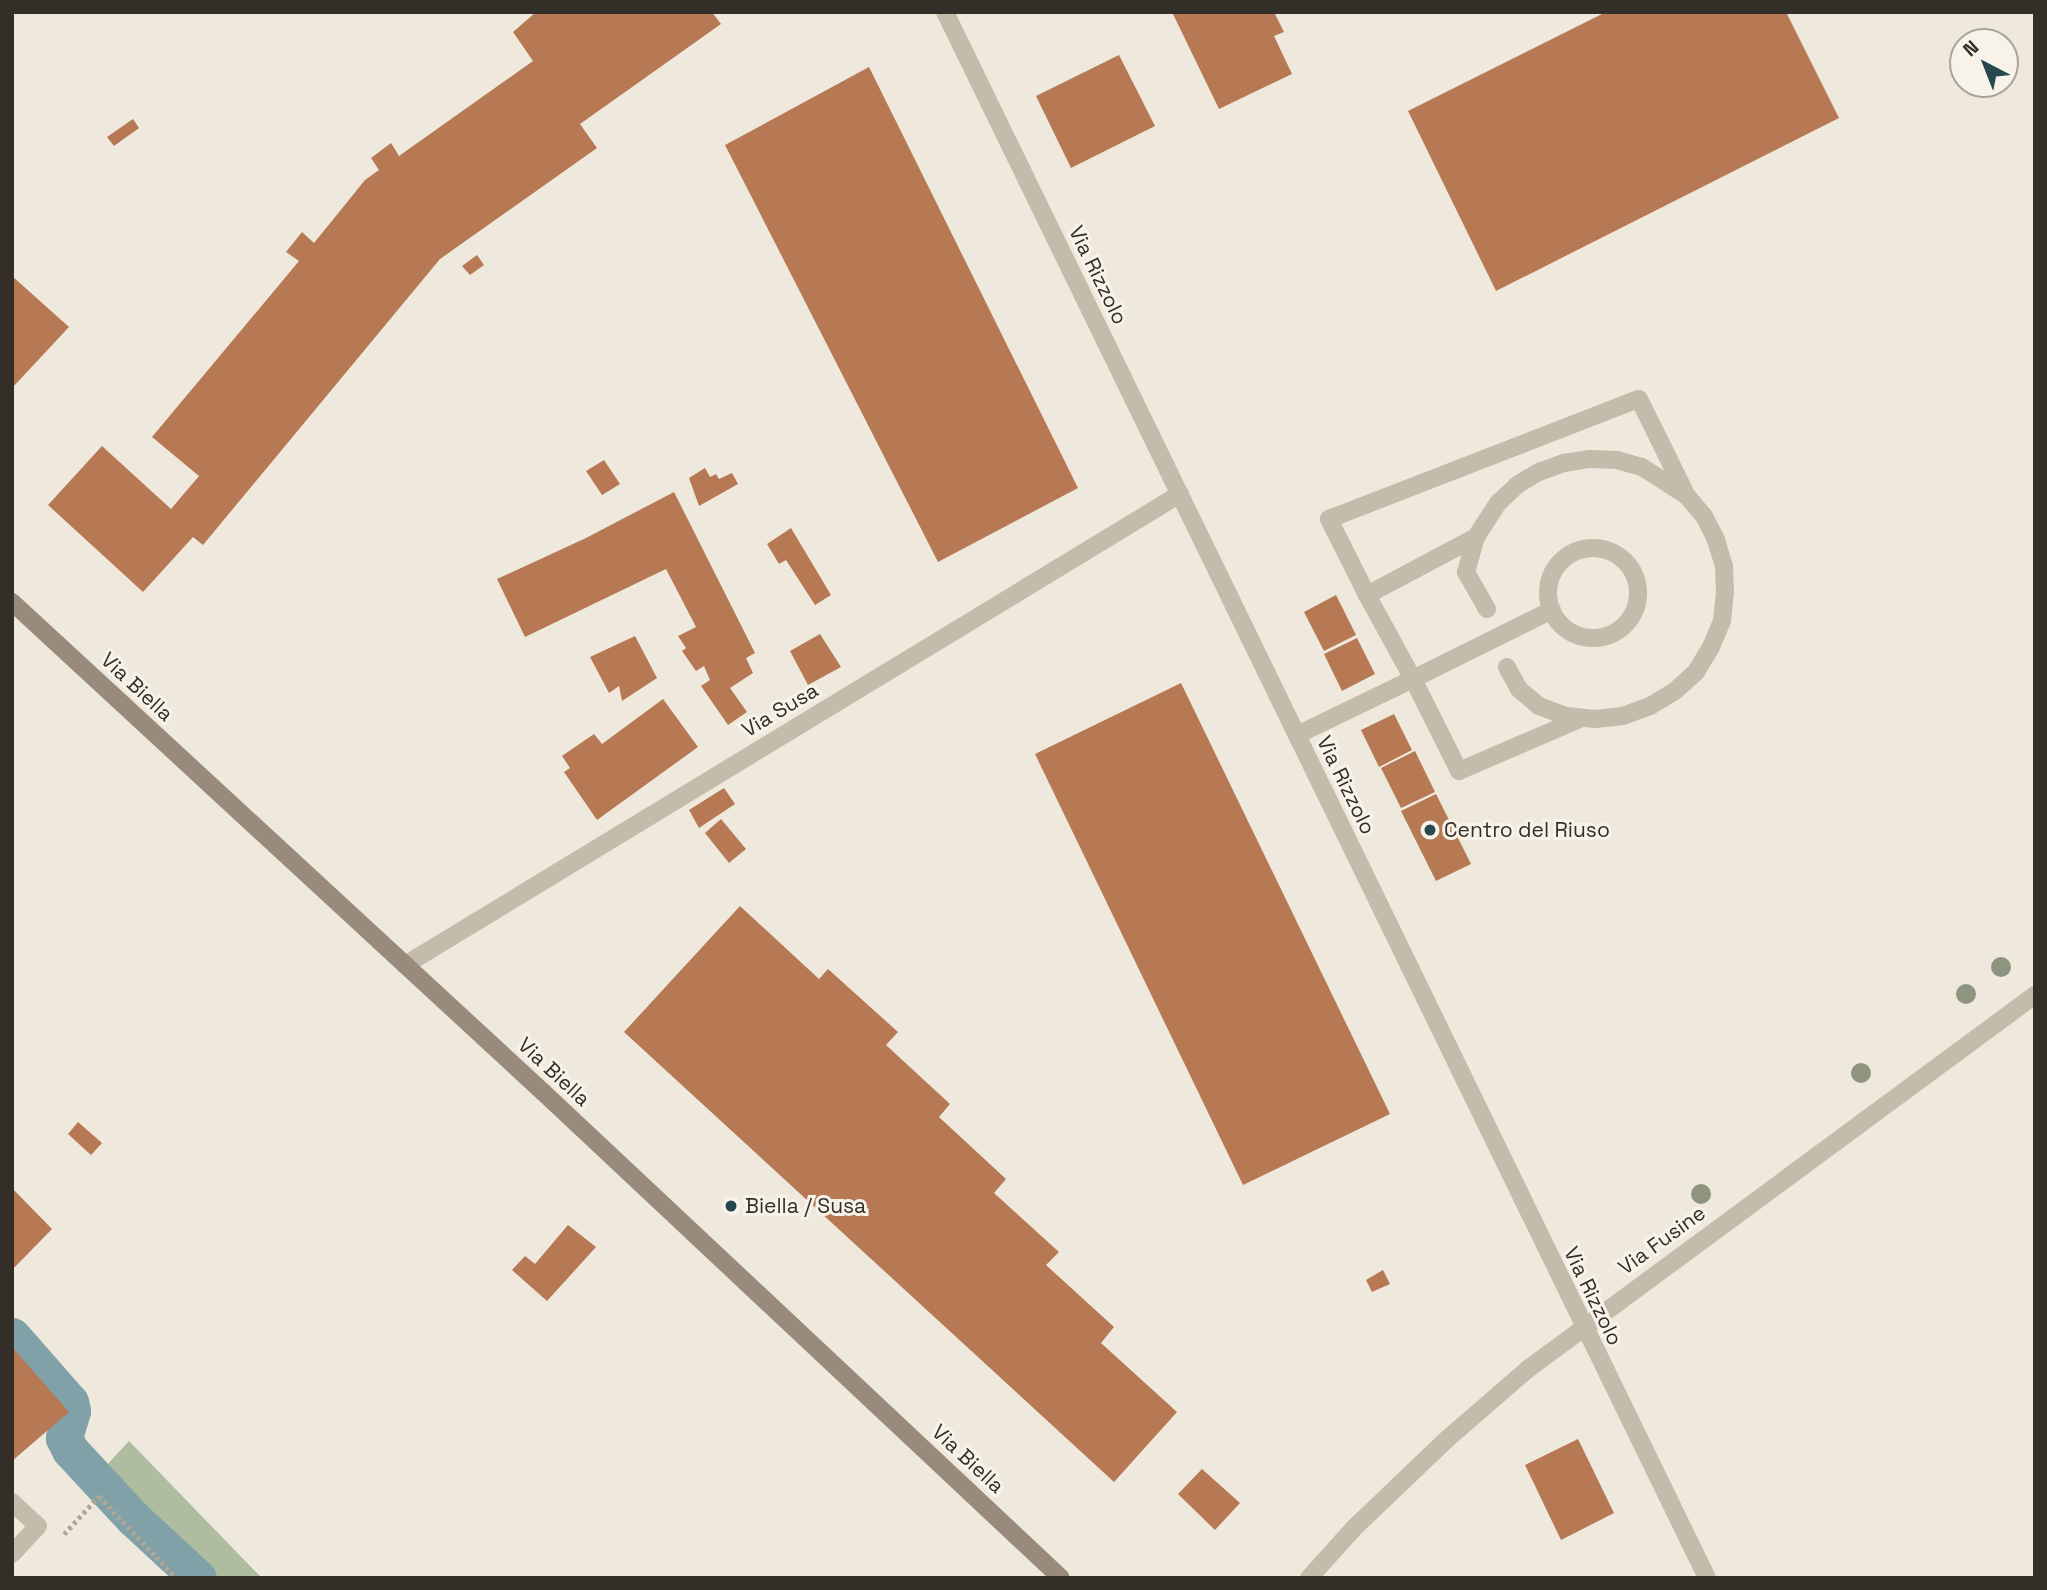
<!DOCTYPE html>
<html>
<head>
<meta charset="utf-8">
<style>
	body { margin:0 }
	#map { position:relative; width:2047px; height:1590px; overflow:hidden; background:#efe9dd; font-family:"Space Grotesk",sans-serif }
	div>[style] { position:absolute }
	.green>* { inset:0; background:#aebc9f }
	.canal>* { height:37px; margin:-18.5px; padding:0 18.5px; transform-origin:18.5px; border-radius:18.5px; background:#80a1a8 }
	.building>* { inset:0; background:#b67954 }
	.path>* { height:4.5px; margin-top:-2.25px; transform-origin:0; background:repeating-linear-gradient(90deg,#b1a595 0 3.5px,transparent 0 7px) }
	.lane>* { height:18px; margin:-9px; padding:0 9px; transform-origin:9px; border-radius:9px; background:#c5bbab }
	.lane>.ring { margin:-9px; padding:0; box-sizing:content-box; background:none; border:18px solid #c5bbab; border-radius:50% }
	.street>* { height:18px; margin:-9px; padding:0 9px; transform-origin:9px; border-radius:9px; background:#c5bbab }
	.secondary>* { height:18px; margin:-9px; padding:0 9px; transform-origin:9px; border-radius:9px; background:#998b7c }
	.trees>* { width:20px; height:20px; margin:-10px; border-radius:50%; background:#8e947e }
	.dots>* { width:19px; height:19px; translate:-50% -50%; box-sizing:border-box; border:4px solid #f7f3e9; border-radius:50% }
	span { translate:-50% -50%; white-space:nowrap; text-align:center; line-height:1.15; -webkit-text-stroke:6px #f7f3e9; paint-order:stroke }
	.street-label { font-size:21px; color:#342e29 }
	.poi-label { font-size:21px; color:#342e29 }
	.left { translate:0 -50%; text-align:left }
	.frame { position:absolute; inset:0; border:14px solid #342e29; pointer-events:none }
	.north { position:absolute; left:1949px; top:28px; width:70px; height:70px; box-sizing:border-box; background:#f7f3e9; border:2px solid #a9a49c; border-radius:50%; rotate:318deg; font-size:19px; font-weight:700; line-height:28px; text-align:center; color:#342e29 }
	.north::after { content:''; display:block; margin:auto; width:24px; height:32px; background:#244750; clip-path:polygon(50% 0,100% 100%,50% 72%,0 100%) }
</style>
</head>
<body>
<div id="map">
	<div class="green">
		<div style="clip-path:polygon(129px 1441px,251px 1567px,262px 1578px,186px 1578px,93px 1480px)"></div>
	</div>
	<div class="canal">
		<div style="left:12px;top:1336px;width:88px;rotate:48.7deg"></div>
		<div style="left:70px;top:1402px;width:9px;rotate:77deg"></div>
		<div style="left:72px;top:1411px;width:28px;rotate:107deg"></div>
		<div style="left:64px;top:1438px;width:13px;rotate:63deg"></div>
		<div style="left:70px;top:1450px;width:94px;rotate:47.2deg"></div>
		<div style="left:134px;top:1519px;width:87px;rotate:42.7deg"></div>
	</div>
	<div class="building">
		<div style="clip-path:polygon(536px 12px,712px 12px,721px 24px,580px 124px,597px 148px,440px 259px,203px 545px,193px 537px,143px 592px,48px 505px,102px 446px,171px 509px,199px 476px,152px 437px,299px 261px,286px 252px,302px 232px,314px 243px,365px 180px,379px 170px,371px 158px,391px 143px,399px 156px,533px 61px,513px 32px)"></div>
		<div style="clip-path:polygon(1172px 12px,1274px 12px,1284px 32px,1274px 36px,1292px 74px,1219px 109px)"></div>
		<div style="clip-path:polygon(1606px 12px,1786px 12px,1839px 118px,1496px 291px,1408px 111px)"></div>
		<div style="clip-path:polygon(1119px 55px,1155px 126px,1071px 168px,1036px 96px)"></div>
		<div style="clip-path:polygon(869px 67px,1078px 488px,938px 562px,725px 145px)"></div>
		<div style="clip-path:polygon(133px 119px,139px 128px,114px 146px,107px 137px)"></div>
		<div style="clip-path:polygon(477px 255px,484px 265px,470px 275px,462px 266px)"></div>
		<div style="clip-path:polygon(12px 276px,69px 327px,12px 388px)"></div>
		<div style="clip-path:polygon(604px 460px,620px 484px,602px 495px,586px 471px)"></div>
		<div style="clip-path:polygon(705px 468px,710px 477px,716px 474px,719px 479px,732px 473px,738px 484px,699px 506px,689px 478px)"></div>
		<div style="clip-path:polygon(674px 492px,755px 653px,746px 658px,753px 673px,730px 688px,747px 712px,728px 725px,701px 686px,710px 680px,704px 666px,696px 671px,682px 651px,686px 648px,678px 636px,696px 627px,666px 569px,525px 637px,497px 579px,586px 538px)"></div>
		<div style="clip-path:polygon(791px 528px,831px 595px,815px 605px,786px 560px,779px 564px,767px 544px)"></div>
		<div style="clip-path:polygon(1336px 595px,1356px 635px,1324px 651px,1304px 612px)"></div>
		<div style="clip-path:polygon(820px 634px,841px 667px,808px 685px,790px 651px)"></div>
		<div style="clip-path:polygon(635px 636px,657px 678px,622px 701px,619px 686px,609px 693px,590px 657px)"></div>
		<div style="clip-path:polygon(1357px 638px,1375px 674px,1342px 691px,1324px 654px)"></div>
		<div style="clip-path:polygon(1181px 683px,1390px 1114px,1243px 1185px,1035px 754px)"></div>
		<div style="clip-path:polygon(663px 699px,698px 747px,597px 820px,564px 772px,570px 768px,562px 756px,594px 734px,602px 744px)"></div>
		<div style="clip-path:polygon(1394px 714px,1412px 750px,1379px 767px,1361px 730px)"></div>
		<div style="clip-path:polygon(1415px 751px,1435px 792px,1401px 808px,1381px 768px)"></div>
		<div style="clip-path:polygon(724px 788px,735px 804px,699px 828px,689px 810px)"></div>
		<div style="clip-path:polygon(1436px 794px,1471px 864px,1436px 881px,1401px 811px)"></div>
		<div style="clip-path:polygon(721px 819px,746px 849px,729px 863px,705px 833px)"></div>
		<div style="clip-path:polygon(740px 906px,819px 979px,828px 969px,898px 1032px,886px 1045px,950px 1104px,939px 1117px,1006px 1179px,994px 1193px,1059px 1252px,1046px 1265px,1114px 1327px,1101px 1343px,1177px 1412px,1114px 1482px,624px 1032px)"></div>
		<div style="clip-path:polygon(78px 1122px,102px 1143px,91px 1155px,68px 1134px)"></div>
		<div style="clip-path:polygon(12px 1188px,52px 1229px,12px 1270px)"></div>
		<div style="clip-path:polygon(568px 1225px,596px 1247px,547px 1301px,512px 1270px,525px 1256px,535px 1264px)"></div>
		<div style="clip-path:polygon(1383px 1270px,1390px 1284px,1372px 1292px,1366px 1280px)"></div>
		<div style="clip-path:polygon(12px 1347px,69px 1412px,12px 1461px)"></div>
		<div style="clip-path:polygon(1578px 1439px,1614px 1513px,1561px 1540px,1525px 1465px)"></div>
		<div style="clip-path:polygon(1202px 1469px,1240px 1503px,1215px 1530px,1178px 1494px)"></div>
	</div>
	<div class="path">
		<div style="left:64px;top:1534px;width:52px;rotate:-47.4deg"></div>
		<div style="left:99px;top:1496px;width:112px;rotate:46.8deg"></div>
	</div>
	<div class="lane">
		<div class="ring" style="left:1548px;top:548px;width:72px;height:72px"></div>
		<div style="left:1367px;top:595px;width:85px;rotate:-116.6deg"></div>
		<div style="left:1329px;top:519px;width:332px;rotate:-21.2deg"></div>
		<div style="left:1639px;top:399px;width:102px;rotate:63.7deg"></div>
		<div style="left:1487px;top:609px;width:43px;rotate:-119.6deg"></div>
		<div style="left:1466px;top:572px;width:36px;rotate:-74deg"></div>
		<div style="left:1476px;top:537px;width:40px;rotate:-57.1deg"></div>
		<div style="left:1498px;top:503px;width:26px;rotate:-43deg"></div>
		<div style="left:1517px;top:485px;width:26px;rotate:-31deg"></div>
		<div style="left:1539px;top:472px;width:27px;rotate:-20deg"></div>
		<div style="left:1564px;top:463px;width:26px;rotate:-9deg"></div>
		<div style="left:1590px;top:459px;width:27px;rotate:2deg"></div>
		<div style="left:1617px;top:460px;width:26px;rotate:16deg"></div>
		<div style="left:1642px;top:467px;width:54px;rotate:32.8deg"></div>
		<div style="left:1687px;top:496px;width:26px;rotate:50deg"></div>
		<div style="left:1704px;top:516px;width:27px;rotate:63deg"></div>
		<div style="left:1716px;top:540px;width:27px;rotate:73deg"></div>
		<div style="left:1724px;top:566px;width:26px;rotate:88deg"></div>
		<div style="left:1725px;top:592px;width:29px;rotate:96deg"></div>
		<div style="left:1722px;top:621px;width:28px;rotate:113deg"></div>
		<div style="left:1711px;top:647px;width:29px;rotate:121deg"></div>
		<div style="left:1696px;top:672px;width:28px;rotate:138deg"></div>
		<div style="left:1675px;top:691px;width:29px;rotate:149deg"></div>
		<div style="left:1650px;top:706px;width:29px;rotate:160deg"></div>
		<div style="left:1623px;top:716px;width:28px;rotate:174deg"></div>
		<div style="left:1595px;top:719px;width:29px;rotate:-174deg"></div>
		<div style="left:1566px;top:716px;width:29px;rotate:-160deg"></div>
		<div style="left:1539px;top:706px;width:26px;rotate:-140deg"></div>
		<div style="left:1519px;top:689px;width:25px;rotate:-119deg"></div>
		<div style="left:1552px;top:610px;width:155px;rotate:153.6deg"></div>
		<div style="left:1413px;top:679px;width:103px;rotate:63.4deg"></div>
		<div style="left:1459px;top:771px;width:134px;rotate:-23.3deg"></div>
		<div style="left:1297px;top:735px;width:129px;rotate:-25.8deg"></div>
		<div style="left:1413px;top:679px;width:96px;rotate:-118.7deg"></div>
		<div style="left:1367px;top:595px;width:123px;rotate:-28deg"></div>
		<div style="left:12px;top:1502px;width:35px;rotate:43deg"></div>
		<div style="left:38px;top:1526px;width:38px;rotate:133deg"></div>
	</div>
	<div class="street">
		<div style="left:945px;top:12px;width:1742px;rotate:64.05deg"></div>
		<div style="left:405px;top:965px;width:907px;rotate:-31.29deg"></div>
		<div style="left:1309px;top:1578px;width:67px;rotate:-48deg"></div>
		<div style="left:1354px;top:1528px;width:127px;rotate:-43.7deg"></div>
		<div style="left:1446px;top:1440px;width:108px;rotate:-40.9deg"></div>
		<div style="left:1528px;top:1369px;width:630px;rotate:-36.42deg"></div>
	</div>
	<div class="secondary">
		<div style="left:12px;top:602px;width:723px;rotate:42.7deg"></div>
		<div style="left:543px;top:1092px;width:710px;rotate:43.17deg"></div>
	</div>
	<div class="trees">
		<div style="left:2001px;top:967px"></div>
		<div style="left:1966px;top:994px"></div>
		<div style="left:1861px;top:1073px"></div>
		<div style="left:1701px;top:1194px"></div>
	</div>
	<div class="dots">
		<div style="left:1430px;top:830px;background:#244750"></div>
		<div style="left:731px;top:1206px;background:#244750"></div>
	</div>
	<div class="street-label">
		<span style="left:1098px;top:275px;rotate:64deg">Via Rizzolo</span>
		<span style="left:137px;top:687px;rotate:43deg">Via Biella</span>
		<span style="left:780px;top:710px;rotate:-31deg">Via Susa</span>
		<span style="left:1346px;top:785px;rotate:64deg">Via Rizzolo</span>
		<span style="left:554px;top:1072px;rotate:43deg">Via Biella</span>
		<span style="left:1662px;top:1240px;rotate:-36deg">Via Fusine</span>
		<span style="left:1593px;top:1296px;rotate:64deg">Via Rizzolo</span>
		<span style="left:968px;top:1459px;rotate:43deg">Via Biella</span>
	</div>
	<div class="poi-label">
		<span class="left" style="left:1444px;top:830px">Centro del Riuso</span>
		<span class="left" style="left:745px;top:1206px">Biella / Susa</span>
	</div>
	<div class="frame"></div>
	<div class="north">N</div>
</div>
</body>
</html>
